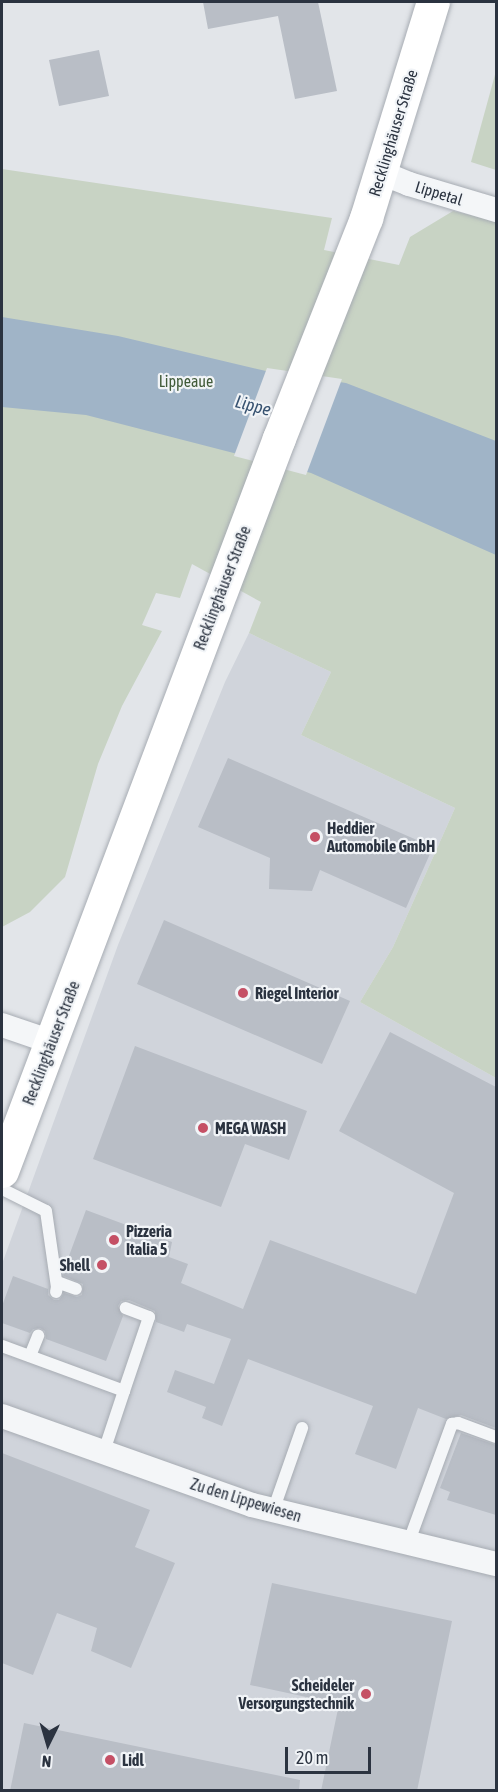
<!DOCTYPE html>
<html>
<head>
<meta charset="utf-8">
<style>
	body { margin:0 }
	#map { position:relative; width:498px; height:1792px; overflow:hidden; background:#e2e5e9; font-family:"Asap Condensed",sans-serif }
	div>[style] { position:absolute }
	.built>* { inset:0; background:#d0d4db }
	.green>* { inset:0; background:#c8d3c4 }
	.water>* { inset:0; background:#a0b4c7 }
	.pier>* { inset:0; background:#e2e5e9 }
	.building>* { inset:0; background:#b9bec6 }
	.roads { filter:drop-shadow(0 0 2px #a7acb3) drop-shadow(0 0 2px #a7acb3) }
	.lane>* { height:12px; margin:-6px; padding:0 6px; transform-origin:6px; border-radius:6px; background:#f4f6f8 }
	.street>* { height:24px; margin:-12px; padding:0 12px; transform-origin:12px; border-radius:12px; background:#f4f6f8 }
	.secondary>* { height:33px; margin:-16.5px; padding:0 16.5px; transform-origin:16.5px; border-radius:16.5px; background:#fff }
	.dots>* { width:16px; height:16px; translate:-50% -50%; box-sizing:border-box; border:3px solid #f1f4f7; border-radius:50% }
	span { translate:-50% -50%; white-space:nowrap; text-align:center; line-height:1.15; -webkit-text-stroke:4.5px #f1f4f7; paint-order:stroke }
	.street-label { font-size:16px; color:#2b3340 }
	.park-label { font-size:16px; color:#415b39 }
	.poi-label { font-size:16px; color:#2b3340; font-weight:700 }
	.left { translate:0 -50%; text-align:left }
	.right { translate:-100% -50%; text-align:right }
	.water-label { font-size:18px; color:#385371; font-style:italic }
	.frame { position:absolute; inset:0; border:3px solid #2b3340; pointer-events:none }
	.north { position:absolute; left:18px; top:1714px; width:60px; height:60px; -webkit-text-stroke:4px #f1f4f7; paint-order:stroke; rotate:185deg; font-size:16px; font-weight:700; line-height:24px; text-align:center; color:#2b3340 }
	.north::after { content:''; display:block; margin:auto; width:21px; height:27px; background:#2b3340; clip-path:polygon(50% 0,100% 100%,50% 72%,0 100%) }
	.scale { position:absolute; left:285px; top:1747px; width:86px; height:27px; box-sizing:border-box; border:3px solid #2b3340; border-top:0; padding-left:8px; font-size:18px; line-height:21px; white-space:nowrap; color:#2b3340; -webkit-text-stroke:4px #f1f4f7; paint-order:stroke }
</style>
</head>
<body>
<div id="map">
	<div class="built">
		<div style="clip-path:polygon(249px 633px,331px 672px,301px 735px,455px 808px,393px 947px,360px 1002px,496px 1078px,496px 1790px,2px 1790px,2px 1264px,118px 945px,225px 682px)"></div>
	</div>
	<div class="green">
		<div style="clip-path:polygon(496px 71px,496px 170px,471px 162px)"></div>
		<div style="clip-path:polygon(2px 169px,332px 218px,324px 250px,399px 265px,410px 237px,453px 211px,496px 221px,496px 1078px,360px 1002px,393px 947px,455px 808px,301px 735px,331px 672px,249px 633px,261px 602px,192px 564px,180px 598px,156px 593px,142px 625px,162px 631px,122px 706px,98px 764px,65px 877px,30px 912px,2px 927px)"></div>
	</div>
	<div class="water">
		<div style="clip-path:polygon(2px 317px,118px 336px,266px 371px,346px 383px,496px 441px,496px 555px,311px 473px,86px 415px,2px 407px)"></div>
	</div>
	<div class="pier">
		<div style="clip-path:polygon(267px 368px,342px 379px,306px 475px,234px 456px)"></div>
	</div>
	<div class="building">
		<div style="clip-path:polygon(203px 2px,318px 2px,337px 91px,295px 99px,278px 16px,208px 29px)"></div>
		<div style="clip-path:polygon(99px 50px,109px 96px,59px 106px,49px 60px)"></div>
		<div style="clip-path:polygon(228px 758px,433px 847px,406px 908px,320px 870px,312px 891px,269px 889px,270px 858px,198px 827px)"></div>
		<div style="clip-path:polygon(164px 920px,350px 1001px,322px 1064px,137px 984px)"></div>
		<div style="clip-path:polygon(390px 1032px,496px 1087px,496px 1428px,461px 1415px,446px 1419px,418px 1408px,396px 1469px,355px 1454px,373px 1406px,248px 1359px,222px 1426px,202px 1418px,206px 1407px,167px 1392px,175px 1370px,214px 1384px,231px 1339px,187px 1324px,184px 1332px,156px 1322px,155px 1311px,129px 1300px,121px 1301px,118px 1306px,123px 1316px,106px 1361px,46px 1339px,45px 1331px,40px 1328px,33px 1329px,30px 1333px,2px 1323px,2px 1306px,13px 1276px,48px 1289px,48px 1295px,54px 1300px,59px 1300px,64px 1293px,77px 1297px,82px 1295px,83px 1284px,64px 1276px,63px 1272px,86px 1210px,172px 1242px,169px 1257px,188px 1264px,181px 1283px,243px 1309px,270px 1240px,416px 1294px,454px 1193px,339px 1131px)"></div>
		<div style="clip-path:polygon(135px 1046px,307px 1111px,289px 1160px,245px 1144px,221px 1207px,93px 1159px)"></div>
		<div style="clip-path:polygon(461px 1433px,496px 1445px,496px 1515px,447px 1500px,450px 1492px,440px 1488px)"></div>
		<div style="clip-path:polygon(2px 1453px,150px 1510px,135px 1547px,175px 1563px,131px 1668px,91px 1651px,97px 1628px,57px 1613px,33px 1675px,2px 1663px)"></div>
		<div style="clip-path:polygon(272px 1583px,452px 1621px,417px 1791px,321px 1791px,339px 1704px,250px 1685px)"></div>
		<div style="clip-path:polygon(24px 1723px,300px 1780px,299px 1791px,10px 1791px)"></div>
	</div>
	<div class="roads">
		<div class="lane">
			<div style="left:2px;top:1189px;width:49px;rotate:26.6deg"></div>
			<div style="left:46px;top:1211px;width:77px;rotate:81.8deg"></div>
			<div style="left:57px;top:1287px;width:5px;rotate:101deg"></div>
			<div style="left:57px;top:1282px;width:20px;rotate:20deg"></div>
			<div style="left:2px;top:1346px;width:130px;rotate:20.2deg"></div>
			<div style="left:124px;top:1391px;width:63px;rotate:108.4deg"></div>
			<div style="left:30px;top:1356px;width:22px;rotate:-68deg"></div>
			<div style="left:124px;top:1391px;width:78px;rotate:-71.3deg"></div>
			<div style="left:149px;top:1317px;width:25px;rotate:-159deg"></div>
			<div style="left:273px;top:1511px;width:88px;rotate:-70.7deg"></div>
			<div style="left:408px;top:1544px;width:128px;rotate:-69.9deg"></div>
			<div style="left:452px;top:1424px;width:6px;rotate:-9deg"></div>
			<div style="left:458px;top:1423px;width:40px;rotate:20.2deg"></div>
		</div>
		<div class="street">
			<div style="left:382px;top:173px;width:29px;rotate:22deg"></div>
			<div style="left:409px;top:184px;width:91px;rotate:16.6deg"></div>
			<div style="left:2px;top:1025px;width:53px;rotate:18.8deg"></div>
			<div style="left:2px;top:1416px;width:265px;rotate:19.6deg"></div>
			<div style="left:252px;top:1505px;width:251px;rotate:13.6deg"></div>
		</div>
		<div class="secondary">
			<div style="left:2px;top:1171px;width:784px;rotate:-69.3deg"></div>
			<div style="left:279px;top:438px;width:237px;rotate:-68.4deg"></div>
			<div style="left:366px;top:218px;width:226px;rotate:-72.8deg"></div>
		</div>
	</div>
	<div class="dots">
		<div style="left:315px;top:837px;background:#c55065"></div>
		<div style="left:243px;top:993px;background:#c55065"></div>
		<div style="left:203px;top:1128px;background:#c55065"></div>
		<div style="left:114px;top:1240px;background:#c55065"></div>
		<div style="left:102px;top:1265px;background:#c55065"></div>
		<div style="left:366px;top:1694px;background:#c55065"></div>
		<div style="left:110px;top:1760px;background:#c55065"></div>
	</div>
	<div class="street-label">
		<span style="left:393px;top:133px;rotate:-73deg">Recklinghäuser Straße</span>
		<span style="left:439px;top:193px;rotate:17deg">Lippetal</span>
		<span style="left:222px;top:588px;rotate:-69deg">Recklinghäuser Straße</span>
		<span style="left:51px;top:1043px;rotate:-69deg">Recklinghäuser Straße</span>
		<span style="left:246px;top:1500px;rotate:17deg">Zu den Lippewiesen</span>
	</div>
	<div class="park-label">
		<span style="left:186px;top:381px">Lippeaue</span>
	</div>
	<div class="poi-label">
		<span class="left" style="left:327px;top:837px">Heddier<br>Automobile GmbH</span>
		<span class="left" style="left:255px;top:993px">Riegel Interior</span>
		<span class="left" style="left:215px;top:1128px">MEGA WASH</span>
		<span class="left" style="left:126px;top:1240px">Pizzeria<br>Italia 5</span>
		<span class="right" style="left:90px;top:1265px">Shell</span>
		<span class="right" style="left:354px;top:1694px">Scheideler<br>Versorgungstechnik</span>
		<span class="left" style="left:122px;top:1760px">Lidl</span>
	</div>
	<div class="water-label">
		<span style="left:253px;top:406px;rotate:15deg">Lippe</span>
	</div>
	<div class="frame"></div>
	<div class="north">N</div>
	<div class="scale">20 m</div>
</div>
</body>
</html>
